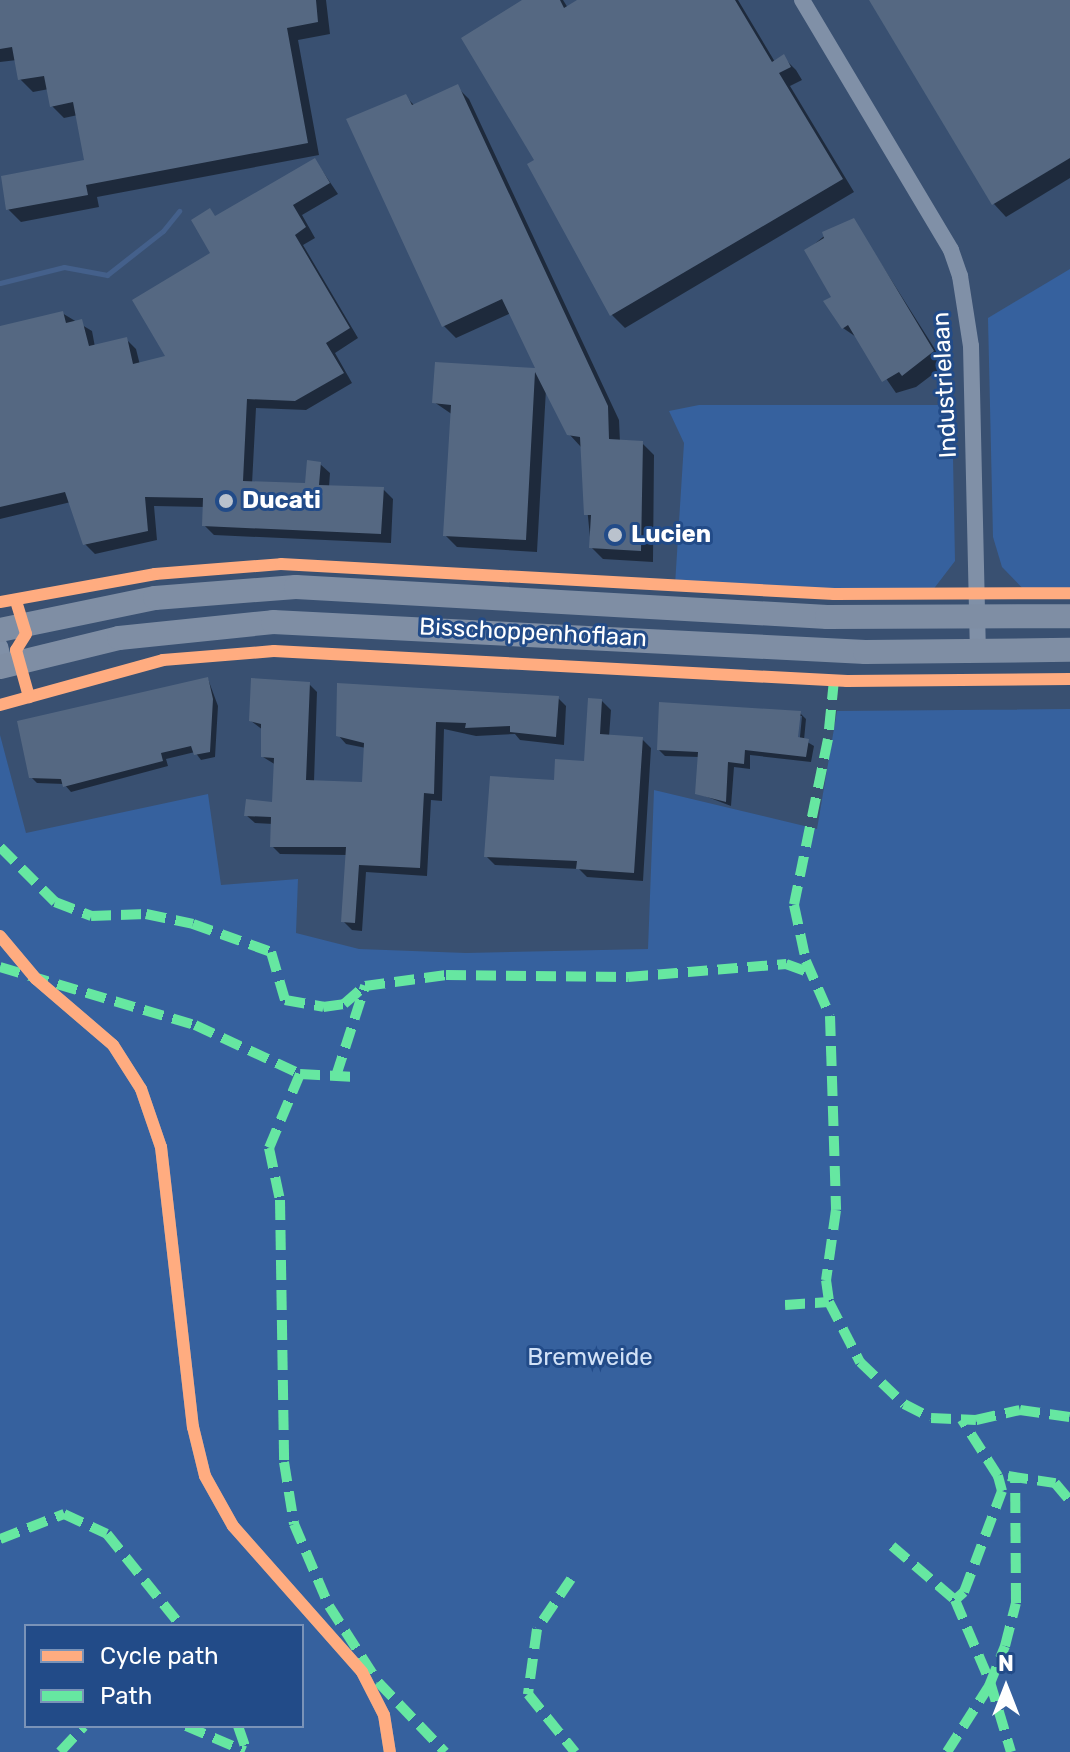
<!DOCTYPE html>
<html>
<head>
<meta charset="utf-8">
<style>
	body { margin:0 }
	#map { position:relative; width:1070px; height:1752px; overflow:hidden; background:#395071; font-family:Rubik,sans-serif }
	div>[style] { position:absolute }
	.green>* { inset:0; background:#36619e }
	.shadow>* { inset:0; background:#0007 }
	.stream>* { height:5px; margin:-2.5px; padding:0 2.5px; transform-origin:2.5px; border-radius:2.5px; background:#44608b }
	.building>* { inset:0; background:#556882 }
	.pedestrian>* { height:12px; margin:-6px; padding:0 6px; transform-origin:6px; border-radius:6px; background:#8090a7 }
	.minor>* { height:16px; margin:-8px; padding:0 8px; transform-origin:8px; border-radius:8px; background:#8090a7 }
	.primary>* { height:24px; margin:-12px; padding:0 12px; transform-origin:12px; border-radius:12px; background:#7f8ea4 }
	.quiet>* { height:10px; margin-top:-5px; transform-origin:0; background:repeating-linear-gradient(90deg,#66e7a1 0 20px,transparent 0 30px) }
	.cycleway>* { height:12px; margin:-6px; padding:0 6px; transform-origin:6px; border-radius:6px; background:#ffac80 }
	.dots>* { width:22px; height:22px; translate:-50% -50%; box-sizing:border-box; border:4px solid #224b88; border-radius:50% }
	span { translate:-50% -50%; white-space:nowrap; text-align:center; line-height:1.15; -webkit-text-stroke:6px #224b88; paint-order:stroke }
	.street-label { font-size:24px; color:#fff }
	.poi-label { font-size:24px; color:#fff; font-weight:700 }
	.left { translate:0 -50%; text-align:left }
	.park-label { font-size:24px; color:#d2e2f7 }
	.legend { position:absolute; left:24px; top:1624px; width:280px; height:104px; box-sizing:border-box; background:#224b88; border:2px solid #7a93b8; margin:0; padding:10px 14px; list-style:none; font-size:24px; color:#fff }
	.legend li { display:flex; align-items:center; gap:16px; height:40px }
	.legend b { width:40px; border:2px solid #7a93b8 }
	.north { position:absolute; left:966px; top:1648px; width:80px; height:80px; -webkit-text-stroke:6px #224b88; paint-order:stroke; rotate:0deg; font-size:22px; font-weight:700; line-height:32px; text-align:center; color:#fff }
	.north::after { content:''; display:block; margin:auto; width:28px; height:36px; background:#fff; clip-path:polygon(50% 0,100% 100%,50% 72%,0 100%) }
</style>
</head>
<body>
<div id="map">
	<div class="green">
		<div style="clip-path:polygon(1070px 269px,1070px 593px,1028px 594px,1002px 567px,993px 537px,988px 318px)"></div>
		<div style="clip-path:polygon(699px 405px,952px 405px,955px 561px,929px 595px,675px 585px,684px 443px,669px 411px)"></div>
		<div style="clip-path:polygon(evenodd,1070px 709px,1070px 1752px,0 1752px,0 735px,26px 833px,208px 794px,221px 885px,298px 879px,296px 933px,359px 949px,466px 953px,648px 949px,654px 790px,817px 829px,837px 711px,1070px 709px,26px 1626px,302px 1626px,302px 1726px,26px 1726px,26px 1626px)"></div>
	</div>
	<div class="shadow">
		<div style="clip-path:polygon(0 0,326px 0,330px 34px,298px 40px,319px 155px,97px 197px,99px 207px,21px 222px,8px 209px,86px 162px,78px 115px,64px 118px,52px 106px,49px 89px,33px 92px,20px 79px,17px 60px,0 62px)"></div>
		<div style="clip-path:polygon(526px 0,563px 0,568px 8px,581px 0,738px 0,775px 62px,783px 57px,796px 70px,802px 80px,790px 86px,854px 192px,625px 328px,612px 315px,530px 165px,537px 160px)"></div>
		<div style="clip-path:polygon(872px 0,1070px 0,1070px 178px,1006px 217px,994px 204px)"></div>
		<div style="clip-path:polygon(457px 87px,469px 99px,619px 420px,620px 442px,642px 443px,654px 455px,653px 562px,603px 559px,591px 547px,581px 447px,569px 434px,546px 389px,537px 552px,457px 547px,445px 535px,453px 415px,434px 402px,538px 370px,511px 313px,456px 338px,444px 326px,405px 96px,415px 106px)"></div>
		<div style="clip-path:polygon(315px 160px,338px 194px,302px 215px,315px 238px,303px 245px,358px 338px,335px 353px,352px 383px,306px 410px,256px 408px,252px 484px,307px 485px,320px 464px,330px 473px,329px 487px,383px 489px,393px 499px,391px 543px,214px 535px,204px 525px,205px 507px,154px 506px,157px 540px,95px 554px,85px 544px,71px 502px,0 519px,0 328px,62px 313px,92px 331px,95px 347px,126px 339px,136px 349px,140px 365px,168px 358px,213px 254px,217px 218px)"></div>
		<div style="clip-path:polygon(854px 221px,945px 365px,916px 387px,896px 393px,859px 339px,843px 328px,834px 297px,806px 251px,834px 228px)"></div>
		<div style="clip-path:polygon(208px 679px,218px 706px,215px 757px,201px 760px,195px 752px,166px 759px,168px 766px,71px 792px,64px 784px,37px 783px,31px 777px)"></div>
		<div style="clip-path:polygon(309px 684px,317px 692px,314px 782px,364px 784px,366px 748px,346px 744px,338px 735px,558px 698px,566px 706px,564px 745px,520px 740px,515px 734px,476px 736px,444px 729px,442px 801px,431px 800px,427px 876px,366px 872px,362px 931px,352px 930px,344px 922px,347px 855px,280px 854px,272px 846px,273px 824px,255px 823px,246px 815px,274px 804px,276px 765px,263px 757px,263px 730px,251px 721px)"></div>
		<div style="clip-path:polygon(602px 701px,611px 710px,609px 737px,642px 739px,651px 748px,643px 881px,587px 877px,579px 869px,495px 865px,486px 856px,556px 782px,586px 763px)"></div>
		<div style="clip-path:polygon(evenodd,800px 713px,806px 719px,804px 740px,814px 746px,811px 762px,750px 755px,750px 769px,734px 767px,731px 806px,697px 793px,699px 757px,665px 756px,659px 750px,800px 713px,798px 716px,802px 716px,799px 747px,795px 747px,798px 716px)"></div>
	</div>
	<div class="stream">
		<div style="left:0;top:283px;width:66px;rotate:-14deg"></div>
		<div style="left:64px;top:267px;width:44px;rotate:10.5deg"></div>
		<div style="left:107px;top:275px;width:71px;rotate:-38.2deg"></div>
		<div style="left:163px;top:231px;width:26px;rotate:-51deg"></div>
	</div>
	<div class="building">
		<div style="clip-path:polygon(0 0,316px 0,318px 22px,287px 28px,308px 143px,86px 185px,88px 195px,6px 210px,1px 176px,84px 160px,73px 102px,50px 107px,44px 76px,18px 80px,12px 47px,0 49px)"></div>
		<div style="clip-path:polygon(522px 0,560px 0,564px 8px,577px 0,735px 0,772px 62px,784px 54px,791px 67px,779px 73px,843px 179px,610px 316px,527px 164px,534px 160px,461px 38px)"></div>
		<div style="clip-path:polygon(869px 0,1070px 0,1070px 158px,992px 205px)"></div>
		<div style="clip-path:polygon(458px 84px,608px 406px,609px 439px,643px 441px,641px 551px,589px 548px,591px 515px,584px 515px,580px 437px,567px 435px,535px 372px,526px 540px,443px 536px,451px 405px,432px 403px,435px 362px,535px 368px,502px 299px,442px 327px,346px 119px,406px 94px,412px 105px)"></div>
		<div style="clip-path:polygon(315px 158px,330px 183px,293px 205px,306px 227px,295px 235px,350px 328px,326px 343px,344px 373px,295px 401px,247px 399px,243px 481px,305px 483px,307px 460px,321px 462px,319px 485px,384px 487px,381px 534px,202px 526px,203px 498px,145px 497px,148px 531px,83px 545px,65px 492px,0 507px,0 326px,63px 311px,66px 323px,82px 319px,89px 346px,127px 337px,133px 364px,165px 356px,132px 300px,210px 253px,191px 220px,210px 208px,215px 216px)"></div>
		<div style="clip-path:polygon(854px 218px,934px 351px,902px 376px,899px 372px,882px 382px,848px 325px,842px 329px,823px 301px,831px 297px,804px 250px,824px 238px,822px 232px)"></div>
		<div style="clip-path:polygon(208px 677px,213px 699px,210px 752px,194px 755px,191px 746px,161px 753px,163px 761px,63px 787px,61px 779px,29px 778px,17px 721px)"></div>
		<div style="clip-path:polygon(251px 678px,310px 682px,306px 780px,362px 782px,364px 743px,336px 736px,337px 683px,559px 696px,556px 737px,510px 732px,510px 726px,465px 728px,466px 723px,436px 722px,434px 794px,424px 793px,420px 868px,359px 865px,355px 923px,341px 922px,346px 847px,270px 847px,271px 817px,244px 816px,246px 799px,272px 802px,274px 758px,261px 757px,261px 724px,249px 721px)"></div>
		<div style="clip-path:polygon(588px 698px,602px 699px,600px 734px,643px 737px,634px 873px,576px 869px,577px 861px,484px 857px,490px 776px,554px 780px,555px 759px,584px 761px)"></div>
		<div style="clip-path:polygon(659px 702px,801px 711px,798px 737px,809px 739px,806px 757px,745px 750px,744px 764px,728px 762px,726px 802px,695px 794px,698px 752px,657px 750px)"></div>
	</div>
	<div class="pedestrian">
		<div style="left:0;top:936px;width:56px;rotate:50.1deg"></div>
		<div style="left:36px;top:979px;width:101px;rotate:40.6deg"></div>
		<div style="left:113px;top:1045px;width:52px;rotate:57.5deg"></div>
		<div style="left:141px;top:1089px;width:61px;rotate:71deg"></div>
		<div style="left:161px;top:1147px;width:282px;rotate:83.5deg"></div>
		<div style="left:193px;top:1427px;width:50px;rotate:76.2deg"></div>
		<div style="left:205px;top:1476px;width:57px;rotate:60.8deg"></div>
		<div style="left:233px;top:1526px;width:195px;rotate:48.5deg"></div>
		<div style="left:362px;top:1672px;width:48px;rotate:62.9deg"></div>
		<div style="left:384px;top:1715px;width:37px;rotate:81deg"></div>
	</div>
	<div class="minor">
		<div style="left:802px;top:0;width:291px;rotate:59.2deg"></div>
		<div style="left:951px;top:250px;width:28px;rotate:71deg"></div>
		<div style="left:960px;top:276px;width:71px;rotate:81.1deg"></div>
		<div style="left:971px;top:346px;width:306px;rotate:88.7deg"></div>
		<div style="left:0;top:646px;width:21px;rotate:76deg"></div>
	</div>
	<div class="primary">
		<div style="left:0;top:630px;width:158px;rotate:-11.7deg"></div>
		<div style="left:155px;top:598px;width:141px;rotate:-4.5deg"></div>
		<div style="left:296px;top:587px;width:532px;rotate:3.23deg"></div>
		<div style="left:827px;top:617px;width:243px;rotate:-0.2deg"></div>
		<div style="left:0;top:667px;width:122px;rotate:-13.7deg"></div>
		<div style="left:119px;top:638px;width:155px;rotate:-5.9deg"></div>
		<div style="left:273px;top:622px;width:593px;rotate:2.9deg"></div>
		<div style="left:865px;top:652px;width:205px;rotate:-0.6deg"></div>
	</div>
	<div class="quiet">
		<div style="left:834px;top:680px;width:59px;rotate:95.8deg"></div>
		<div style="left:828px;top:739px;width:169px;rotate:101.6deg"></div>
		<div style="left:794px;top:905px;width:57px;rotate:77.9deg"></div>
		<div style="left:806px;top:961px;width:60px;rotate:66.4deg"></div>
		<div style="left:830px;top:1016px;width:194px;rotate:88.2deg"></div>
		<div style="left:836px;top:1210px;width:71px;rotate:98.1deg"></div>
		<div style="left:826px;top:1280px;width:22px;rotate:82deg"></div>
		<div style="left:829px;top:1302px;width:68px;rotate:62.7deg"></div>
		<div style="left:860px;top:1362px;width:61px;rotate:43.7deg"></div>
		<div style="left:904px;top:1404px;width:30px;rotate:27deg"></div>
		<div style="left:931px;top:1418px;width:45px;rotate:2.5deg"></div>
		<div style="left:976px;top:1420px;width:45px;rotate:-12.8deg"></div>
		<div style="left:1020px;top:1410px;width:50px;rotate:8deg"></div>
		<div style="left:0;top:847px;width:78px;rotate:45deg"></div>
		<div style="left:55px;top:902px;width:39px;rotate:21deg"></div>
		<div style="left:91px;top:916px;width:55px;rotate:-2.1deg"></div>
		<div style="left:146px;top:914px;width:48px;rotate:12deg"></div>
		<div style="left:193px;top:924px;width:83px;rotate:19.7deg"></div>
		<div style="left:271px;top:952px;width:50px;rotate:73.7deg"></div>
		<div style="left:285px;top:1000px;width:39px;rotate:10deg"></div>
		<div style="left:323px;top:1007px;width:21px;rotate:-8deg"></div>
		<div style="left:344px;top:1004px;width:28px;rotate:-41deg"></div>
		<div style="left:365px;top:986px;width:82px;rotate:-7.7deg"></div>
		<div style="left:446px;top:975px;width:182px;rotate:0.6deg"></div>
		<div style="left:628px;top:977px;width:159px;rotate:-4.7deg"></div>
		<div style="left:786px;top:964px;width:27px;rotate:20deg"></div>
		<div style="left:0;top:967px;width:203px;rotate:16.6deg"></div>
		<div style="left:195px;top:1025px;width:116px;rotate:25deg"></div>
		<div style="left:300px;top:1074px;width:80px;rotate:112.7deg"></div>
		<div style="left:269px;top:1148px;width:53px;rotate:78.1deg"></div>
		<div style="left:280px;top:1200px;width:262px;rotate:89.1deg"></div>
		<div style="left:284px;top:1462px;width:63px;rotate:80.8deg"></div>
		<div style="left:294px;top:1524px;width:89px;rotate:66.9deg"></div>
		<div style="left:329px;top:1606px;width:90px;rotate:57.2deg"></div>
		<div style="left:378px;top:1682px;width:97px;rotate:46.3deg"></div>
		<div style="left:300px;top:1074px;width:55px;rotate:3.1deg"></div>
		<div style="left:336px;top:1076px;width:95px;rotate:-72.1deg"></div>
		<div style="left:785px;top:1305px;width:44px;rotate:-3.9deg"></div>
		<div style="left:1008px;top:1476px;width:48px;rotate:8.5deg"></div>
		<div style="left:1055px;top:1483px;width:23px;rotate:50deg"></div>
		<div style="left:0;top:1539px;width:69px;rotate:-21.3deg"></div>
		<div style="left:64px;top:1514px;width:47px;rotate:24.9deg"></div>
		<div style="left:107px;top:1534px;width:118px;rotate:51.2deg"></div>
		<div style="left:892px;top:1546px;width:83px;rotate:40.6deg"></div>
		<div style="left:955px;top:1600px;width:12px;rotate:-42deg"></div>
		<div style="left:964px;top:1592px;width:108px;rotate:-69.4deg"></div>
		<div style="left:1002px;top:1491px;width:16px;rotate:-105deg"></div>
		<div style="left:998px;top:1476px;width:67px;rotate:-122.7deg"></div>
		<div style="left:571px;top:1579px;width:60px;rotate:124.2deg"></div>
		<div style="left:537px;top:1629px;width:66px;rotate:97.9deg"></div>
		<div style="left:528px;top:1694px;width:75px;rotate:51deg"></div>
		<div style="left:955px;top:1600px;width:89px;rotate:66.9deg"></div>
		<div style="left:990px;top:1682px;width:73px;rotate:73.3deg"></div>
		<div style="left:186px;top:1726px;width:64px;rotate:23deg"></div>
		<div style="left:238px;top:1726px;width:28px;rotate:71deg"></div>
		<div style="left:60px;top:1752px;width:35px;rotate:-47deg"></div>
		<div style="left:947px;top:1752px;width:78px;rotate:-57.5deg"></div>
		<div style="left:989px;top:1686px;width:43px;rotate:-68.2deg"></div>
		<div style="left:1005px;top:1646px;width:44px;rotate:-75.7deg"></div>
		<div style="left:1016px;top:1603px;width:128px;rotate:-90.4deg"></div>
	</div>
	<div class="cycleway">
		<div style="left:16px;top:601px;width:34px;rotate:73deg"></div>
		<div style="left:26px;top:634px;width:19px;rotate:122deg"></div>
		<div style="left:16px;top:650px;width:49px;rotate:74.5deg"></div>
		<div style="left:0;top:602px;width:158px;rotate:-10.2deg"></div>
		<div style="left:155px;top:574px;width:126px;rotate:-4.5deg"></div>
		<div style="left:281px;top:564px;width:554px;rotate:3.11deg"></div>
		<div style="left:834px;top:594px;width:236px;rotate:-0.2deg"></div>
		<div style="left:0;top:705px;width:169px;rotate:-15.4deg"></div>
		<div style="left:163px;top:660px;width:111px;rotate:-4.6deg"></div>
		<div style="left:274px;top:651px;width:574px;rotate:3deg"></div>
		<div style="left:847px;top:681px;width:223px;rotate:-0.5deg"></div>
		<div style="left:0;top:936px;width:56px;rotate:50.1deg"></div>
		<div style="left:36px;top:979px;width:101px;rotate:40.6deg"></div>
		<div style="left:113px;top:1045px;width:52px;rotate:57.5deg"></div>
		<div style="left:141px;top:1089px;width:61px;rotate:71deg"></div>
		<div style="left:161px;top:1147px;width:282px;rotate:83.5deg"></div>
		<div style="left:193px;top:1427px;width:50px;rotate:76.2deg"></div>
		<div style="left:205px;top:1476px;width:57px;rotate:60.8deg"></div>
		<div style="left:233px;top:1526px;width:195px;rotate:48.5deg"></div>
		<div style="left:362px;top:1672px;width:48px;rotate:62.9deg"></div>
		<div style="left:384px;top:1715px;width:37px;rotate:81deg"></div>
	</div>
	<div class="dots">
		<div style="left:226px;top:501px;background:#bac2cd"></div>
		<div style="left:615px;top:535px;background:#bac2cd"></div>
	</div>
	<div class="street-label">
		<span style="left:945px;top:385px;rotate:-93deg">Industrielaan</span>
		<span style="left:533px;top:633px;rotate:3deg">Bisschoppenhoflaan</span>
	</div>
	<div class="poi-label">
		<span class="left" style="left:242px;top:501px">Ducati</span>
		<span class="left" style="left:631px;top:535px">Lucien</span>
	</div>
	<div class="park-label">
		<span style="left:590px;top:1358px">Bremweide</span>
	</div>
	<ul class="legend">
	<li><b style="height:10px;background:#ffac80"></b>Cycle path</li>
	<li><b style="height:10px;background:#66e7a1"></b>Path</li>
	</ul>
	<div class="north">N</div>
</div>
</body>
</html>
